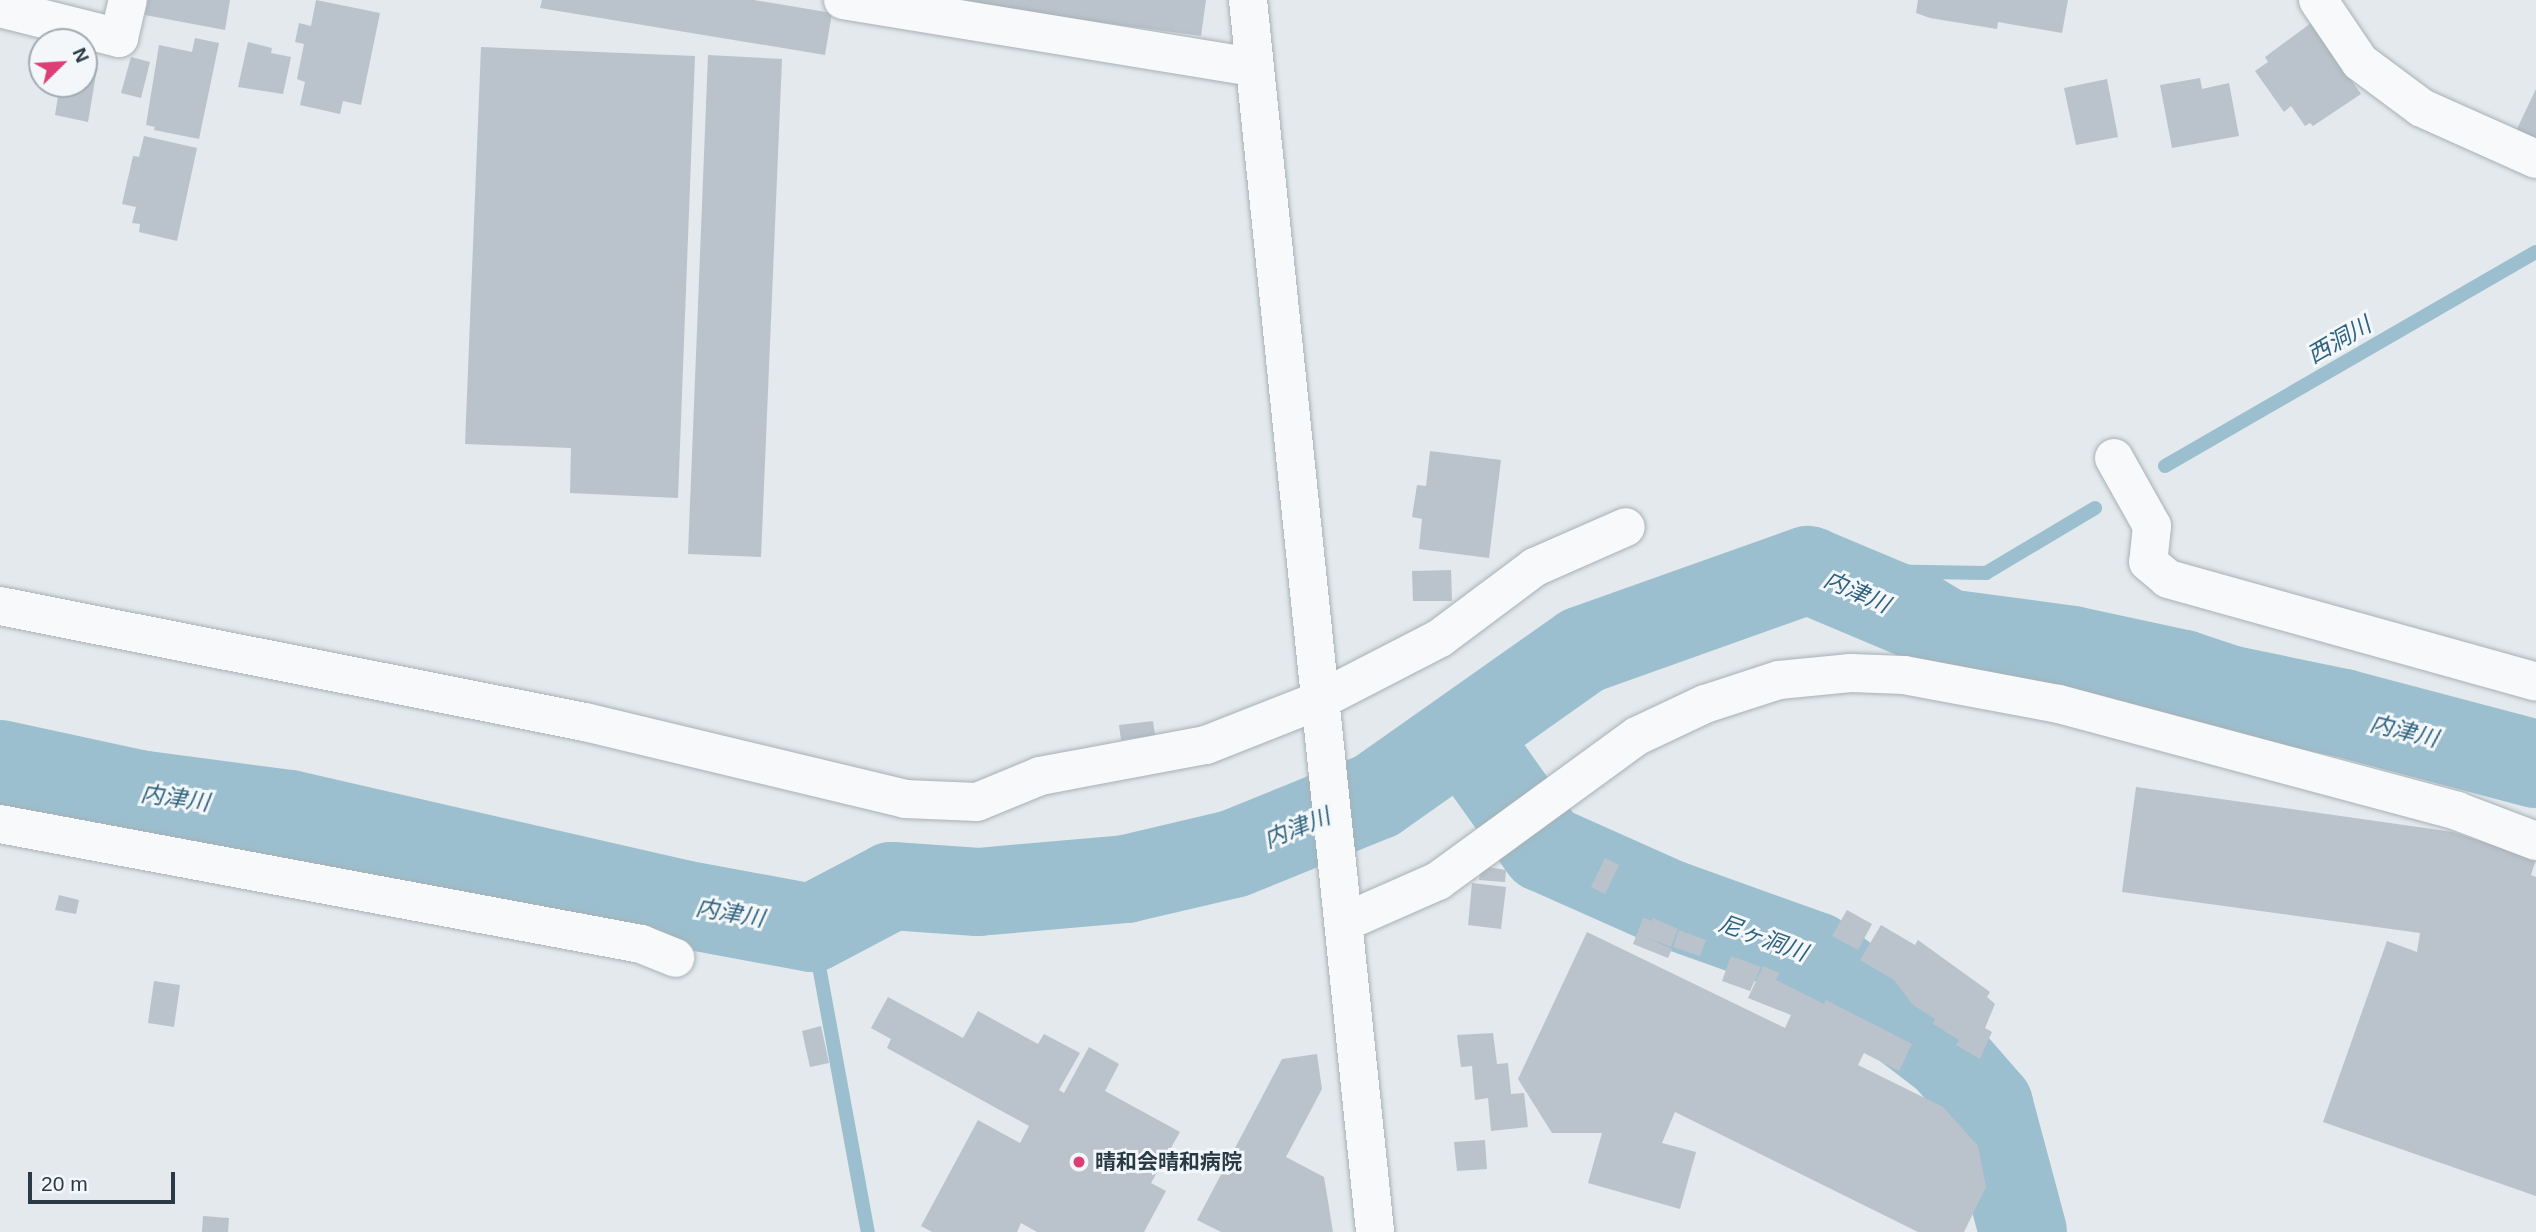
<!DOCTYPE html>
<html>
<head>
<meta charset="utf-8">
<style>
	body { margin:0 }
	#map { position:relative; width:2536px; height:1232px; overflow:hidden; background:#e3e9ec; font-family:Helvetica,"Noto Sans JP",sans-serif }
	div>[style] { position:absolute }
	.stream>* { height:14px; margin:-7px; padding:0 7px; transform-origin:7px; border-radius:7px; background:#9cbfcf }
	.river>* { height:88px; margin:-44px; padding:0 44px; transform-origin:44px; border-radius:44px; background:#9cbfcf }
	.building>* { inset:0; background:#bac3cb }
	.roads { filter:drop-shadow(0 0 2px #a7b1b7) drop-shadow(0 0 2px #a7b1b7) }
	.minor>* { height:38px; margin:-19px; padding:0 19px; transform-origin:19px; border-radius:19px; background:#f7f9fa }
	.dots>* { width:19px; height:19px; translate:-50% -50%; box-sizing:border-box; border:4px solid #f3f7f9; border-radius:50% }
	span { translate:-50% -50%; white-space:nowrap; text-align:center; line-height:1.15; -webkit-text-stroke:6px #f3f7f9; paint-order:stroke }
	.poi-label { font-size:21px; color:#293a47; font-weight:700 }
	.left { translate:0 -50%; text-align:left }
	.water-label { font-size:23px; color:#2f627f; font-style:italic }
	.north { position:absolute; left:28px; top:28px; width:70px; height:70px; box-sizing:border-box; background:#f3f7f9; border:2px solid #a2abb2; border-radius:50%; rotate:66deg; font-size:19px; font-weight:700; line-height:28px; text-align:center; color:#293a47 }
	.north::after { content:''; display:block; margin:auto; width:24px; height:32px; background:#db3f75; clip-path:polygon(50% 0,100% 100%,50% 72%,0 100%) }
	.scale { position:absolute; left:28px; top:1172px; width:147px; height:32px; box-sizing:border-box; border:4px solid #293a47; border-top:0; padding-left:9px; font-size:21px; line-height:24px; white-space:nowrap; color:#293a47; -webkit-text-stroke:5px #f3f7f9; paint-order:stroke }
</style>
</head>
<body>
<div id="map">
	<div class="stream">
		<div style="left:2165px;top:466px;width:428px;rotate:-30deg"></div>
		<div style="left:1808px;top:570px;width:178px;rotate:1deg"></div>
		<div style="left:1986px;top:573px;width:127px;rotate:-30.8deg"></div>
		<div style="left:812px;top:928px;width:309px;rotate:79.6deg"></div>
	</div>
	<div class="river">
		<div style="left:1464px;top:736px;width:138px;rotate:54.5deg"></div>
		<div style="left:1544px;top:848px;width:138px;rotate:24deg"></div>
		<div style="left:1670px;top:904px;width:154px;rotate:19.7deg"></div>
		<div style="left:1815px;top:956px;width:166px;rotate:37.4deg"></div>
		<div style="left:1947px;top:1057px;width:64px;rotate:48.8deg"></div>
		<div style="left:1989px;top:1105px;width:131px;rotate:75deg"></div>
		<div style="left:0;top:764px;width:142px;rotate:12.2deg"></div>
		<div style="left:139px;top:794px;width:151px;rotate:7.6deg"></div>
		<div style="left:289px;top:814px;width:403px;rotate:12.9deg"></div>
		<div style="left:682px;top:904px;width:132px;rotate:10.5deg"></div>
		<div style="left:812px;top:928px;width:90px;rotate:-27.7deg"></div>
		<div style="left:892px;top:886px;width:86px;rotate:4deg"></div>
		<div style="left:978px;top:892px;width:149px;rotate:-5deg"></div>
		<div style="left:1126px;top:879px;width:110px;rotate:-13.2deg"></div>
		<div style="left:1233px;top:854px;width:154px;rotate:-22.1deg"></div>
		<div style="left:1376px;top:796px;width:253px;rotate:-35.2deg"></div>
		<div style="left:1583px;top:650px;width:239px;rotate:-19.6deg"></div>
		<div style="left:1808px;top:570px;width:121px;rotate:22.8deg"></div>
		<div style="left:1920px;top:617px;width:31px;rotate:31deg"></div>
		<div style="left:1947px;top:633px;width:126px;rotate:7.7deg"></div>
		<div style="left:2072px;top:650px;width:114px;rotate:12.2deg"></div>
		<div style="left:2183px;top:674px;width:47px;rotate:18.4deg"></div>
		<div style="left:2228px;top:689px;width:117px;rotate:11.8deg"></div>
		<div style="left:2343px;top:713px;width:200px;rotate:14.8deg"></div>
	</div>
	<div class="building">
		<div style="clip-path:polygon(148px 0,230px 0,225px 30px,145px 15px)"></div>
		<div style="clip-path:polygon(316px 0,380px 13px,361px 105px,343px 101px,340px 114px,300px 105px,305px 82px,297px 79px,304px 44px,295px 42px,299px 23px,311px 26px)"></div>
		<div style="clip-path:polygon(542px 0,754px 0,832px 13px,825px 55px,540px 8px)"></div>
		<div style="clip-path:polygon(960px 0,1206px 0,1201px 36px,960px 3px)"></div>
		<div style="clip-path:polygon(1918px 0,2068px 0,2062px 33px,1998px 22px,1997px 29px,1930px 18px,1916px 13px)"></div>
		<div style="clip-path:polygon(2311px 23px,2361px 94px,2313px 126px,2310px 123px,2305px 126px,2291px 106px,2284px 112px,2255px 71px,2268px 62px,2265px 57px)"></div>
		<div style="clip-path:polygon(195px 38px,219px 43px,199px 139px,154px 130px,155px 127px,146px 125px,159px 45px,192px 52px)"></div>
		<div style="clip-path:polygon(248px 42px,272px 48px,271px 53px,291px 57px,283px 94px,238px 87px)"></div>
		<div style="clip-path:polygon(481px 47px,695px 56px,678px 498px,570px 493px,571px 448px,465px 444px)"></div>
		<div style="clip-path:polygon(708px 55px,782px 59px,761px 557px,688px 554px)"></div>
		<div style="clip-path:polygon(131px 57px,150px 62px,141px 98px,121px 93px)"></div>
		<div style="clip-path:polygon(84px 65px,97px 68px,88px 122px,55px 115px,60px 84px,84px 84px)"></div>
		<div style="clip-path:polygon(2200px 78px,2202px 89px,2229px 83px,2239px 136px,2172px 148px,2160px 85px)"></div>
		<div style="clip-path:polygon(2107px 79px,2118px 137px,2076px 145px,2064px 88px)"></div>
		<div style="clip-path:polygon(2536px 89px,2536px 142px,2515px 133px)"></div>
		<div style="clip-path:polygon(144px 136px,197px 148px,177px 241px,139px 232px,140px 224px,132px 223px,136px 207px,122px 204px,133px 156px,139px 157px)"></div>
		<div style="clip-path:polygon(1430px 451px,1501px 460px,1489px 558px,1419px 549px,1422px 519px,1412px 517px,1417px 485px,1426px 486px)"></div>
		<div style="clip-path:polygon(1451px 570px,1452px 601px,1413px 601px,1412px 571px)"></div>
		<div style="clip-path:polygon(1153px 721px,1155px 735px,1121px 740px,1119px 725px)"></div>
		<div style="clip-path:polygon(2136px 787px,2453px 832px,2536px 859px,2531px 875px,2536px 877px,2536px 1196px,2323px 1122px,2387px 941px,2417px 952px,2420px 933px,2122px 892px)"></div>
		<div style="clip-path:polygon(1605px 858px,1619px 865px,1605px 894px,1591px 887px)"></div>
		<div style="clip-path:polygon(1481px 866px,1506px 870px,1505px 882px,1479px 880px)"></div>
		<div style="clip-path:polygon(1472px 883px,1506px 887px,1501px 929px,1468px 925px)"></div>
		<div style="clip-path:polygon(59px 895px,79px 900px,76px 914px,55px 910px)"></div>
		<div style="clip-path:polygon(1847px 910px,1872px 924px,1858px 950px,1832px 936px)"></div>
		<div style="clip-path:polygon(1643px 918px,1652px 921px,1653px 918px,1678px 929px,1671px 947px,1645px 937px,1672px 949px,1668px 958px,1633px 944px)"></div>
		<div style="clip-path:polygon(1881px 925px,1915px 945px,1918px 940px,1990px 992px,1987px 997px,1995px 1004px,1985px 1028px,1992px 1032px,1980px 1059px,1956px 1045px,1959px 1040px,1933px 1024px,1935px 1019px,1913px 1005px,1894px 980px,1860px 960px)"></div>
		<div style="clip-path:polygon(1679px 930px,1706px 940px,1700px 956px,1673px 947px)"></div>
		<div style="clip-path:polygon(1587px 932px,1785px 1028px,1791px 1015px,1748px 998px,1763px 966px,1779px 973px,1776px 980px,1824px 1004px,1826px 1000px,1912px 1044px,1899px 1071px,1864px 1053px,1858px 1065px,1943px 1107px,1978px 1146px,1986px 1187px,1964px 1232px,1918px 1232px,1675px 1112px,1662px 1143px,1696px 1152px,1680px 1209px,1588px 1183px,1602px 1133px,1552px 1133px,1518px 1079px)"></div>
		<div style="clip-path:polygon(1731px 956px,1761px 967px,1750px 991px,1722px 981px)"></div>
		<div style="clip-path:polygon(154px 981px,180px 985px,174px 1027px,148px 1023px)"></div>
		<div style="clip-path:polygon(888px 997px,963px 1038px,978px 1011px,1038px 1044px,1044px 1034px,1080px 1053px,1059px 1090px,1064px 1093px,1089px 1047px,1119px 1064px,1105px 1091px,1180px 1132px,1151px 1183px,1166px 1191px,1144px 1232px,1037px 1232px,1021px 1223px,1017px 1232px,932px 1232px,921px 1226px,978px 1120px,1020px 1143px,1029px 1126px,887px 1048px,891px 1039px,871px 1028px)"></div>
		<div style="clip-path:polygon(821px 1026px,829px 1063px,810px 1067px,802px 1031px)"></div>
		<div style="clip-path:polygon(1493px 1033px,1497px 1064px,1508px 1063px,1511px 1094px,1524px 1093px,1528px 1127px,1491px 1131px,1488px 1098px,1475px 1100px,1472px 1066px,1461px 1067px,1457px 1035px)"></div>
		<div style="clip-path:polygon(1317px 1054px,1322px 1089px,1286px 1157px,1324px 1177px,1333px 1232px,1221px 1232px,1197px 1220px,1282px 1059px)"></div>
		<div style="clip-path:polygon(1485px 1140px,1487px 1169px,1457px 1171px,1454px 1142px)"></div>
		<div style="clip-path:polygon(203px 1216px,229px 1218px,228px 1232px,202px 1232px)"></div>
	</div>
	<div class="roads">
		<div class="minor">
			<div style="left:843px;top:0;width:416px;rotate:9.3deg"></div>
			<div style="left:1248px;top:0;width:1239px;rotate:84.11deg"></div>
			<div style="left:2318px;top:0;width:75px;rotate:55.9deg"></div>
			<div style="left:2360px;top:62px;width:77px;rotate:36.6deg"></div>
			<div style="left:2422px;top:108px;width:125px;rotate:24.1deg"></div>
			<div style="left:0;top:8px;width:123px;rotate:14.1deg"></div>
			<div style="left:119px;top:38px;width:39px;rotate:-77deg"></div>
			<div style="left:2114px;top:458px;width:78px;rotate:60.8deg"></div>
			<div style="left:2152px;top:526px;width:36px;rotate:96deg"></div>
			<div style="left:2148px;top:562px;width:26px;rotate:40deg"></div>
			<div style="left:2168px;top:579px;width:382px;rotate:15.6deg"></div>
			<div style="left:0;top:606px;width:596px;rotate:11.22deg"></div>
			<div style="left:585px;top:722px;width:329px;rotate:13.5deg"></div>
			<div style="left:905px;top:799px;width:72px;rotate:2.4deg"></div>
			<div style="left:977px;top:802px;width:68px;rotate:-22.4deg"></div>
			<div style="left:1040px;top:776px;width:169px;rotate:-10.6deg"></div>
			<div style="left:1206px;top:745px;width:123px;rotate:-21.5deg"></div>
			<div style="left:1320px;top:700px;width:135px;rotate:-27.3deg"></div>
			<div style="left:1440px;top:638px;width:119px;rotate:-36.8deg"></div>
			<div style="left:1535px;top:567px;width:99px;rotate:-23.7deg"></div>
			<div style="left:0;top:824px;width:652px;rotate:10.6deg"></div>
			<div style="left:641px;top:944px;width:37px;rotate:22deg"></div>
			<div style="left:1345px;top:922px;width:102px;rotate:-23.8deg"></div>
			<div style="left:1438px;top:881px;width:246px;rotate:-36.1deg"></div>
			<div style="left:1637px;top:736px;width:75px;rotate:-25.2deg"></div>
			<div style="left:1705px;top:704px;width:78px;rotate:-18deg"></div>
			<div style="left:1779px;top:680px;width:72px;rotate:-5.6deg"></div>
			<div style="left:1851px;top:673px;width:53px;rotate:2.2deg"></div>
			<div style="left:1904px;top:675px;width:158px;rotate:10.6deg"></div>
			<div style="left:2059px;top:704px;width:412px;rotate:15deg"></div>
			<div style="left:2457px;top:811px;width:85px;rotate:20.8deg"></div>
		</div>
	</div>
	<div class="dots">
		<div style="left:1079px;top:1162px;background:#db3f75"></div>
	</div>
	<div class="poi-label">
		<span class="left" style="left:1095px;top:1162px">晴和会晴和病院</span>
	</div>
	<div class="water-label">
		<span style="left:2339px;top:340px;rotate:-30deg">西洞川</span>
		<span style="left:1857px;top:592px;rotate:24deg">内津川</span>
		<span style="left:2404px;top:731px;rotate:14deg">内津川</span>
		<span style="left:175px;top:798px;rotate:8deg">内津川</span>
		<span style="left:1297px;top:828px;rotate:-22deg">内津川</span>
		<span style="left:730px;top:913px;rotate:10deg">内津川</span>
		<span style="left:1763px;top:938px;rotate:20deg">尼ヶ洞川</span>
	</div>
	<div class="north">N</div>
	<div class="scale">20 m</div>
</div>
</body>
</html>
